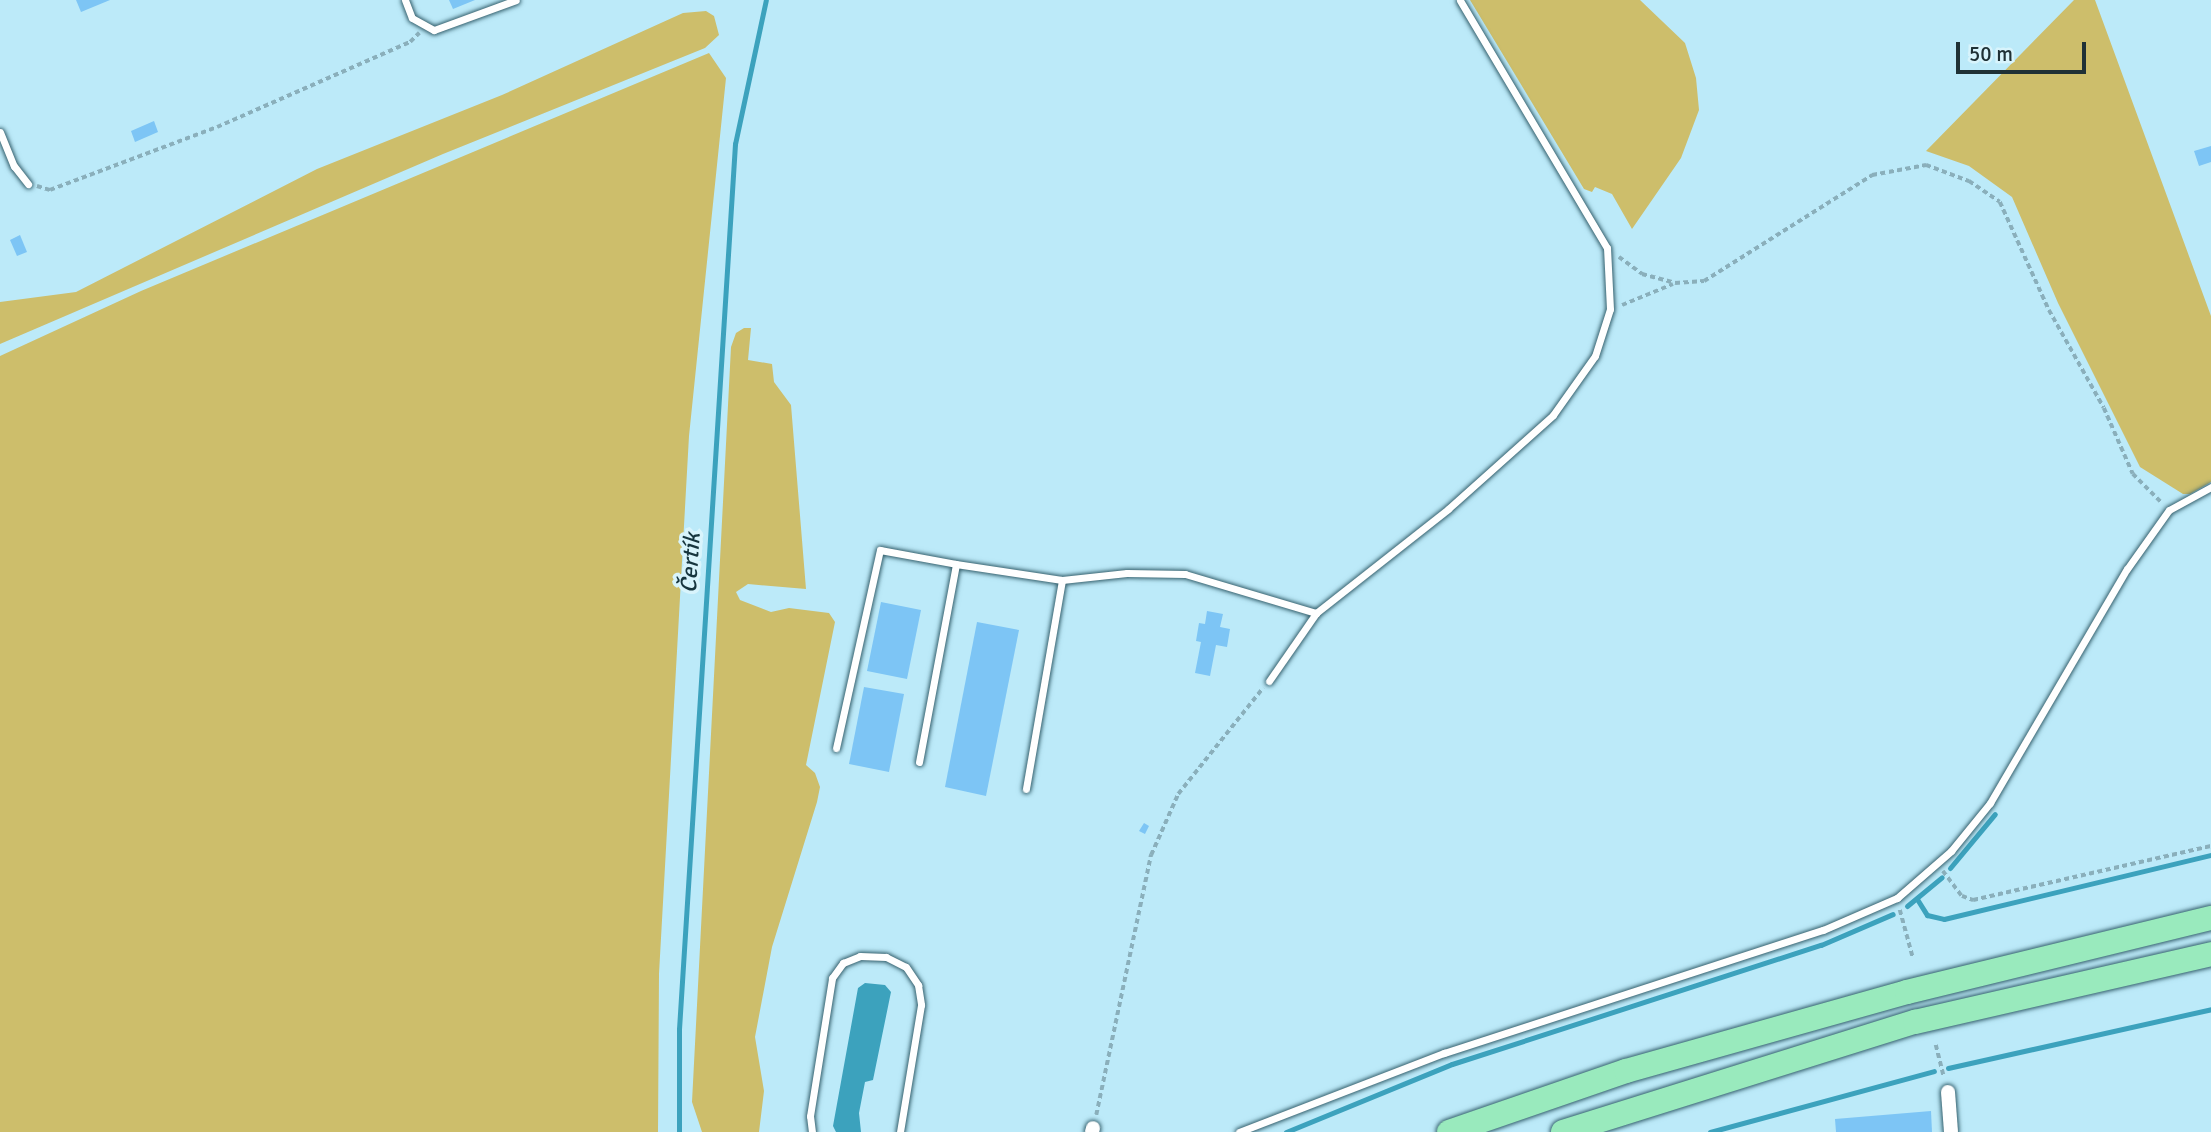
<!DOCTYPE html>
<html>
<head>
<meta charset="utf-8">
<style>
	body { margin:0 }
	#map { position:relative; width:2211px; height:1132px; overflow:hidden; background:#bceaf9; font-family:Signika,sans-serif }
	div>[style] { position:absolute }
	.green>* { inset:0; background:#cdbe6b }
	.water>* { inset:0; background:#3ca2bd }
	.stream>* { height:5px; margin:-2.5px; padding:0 2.5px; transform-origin:2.5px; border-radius:2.5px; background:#3ca2bd }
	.building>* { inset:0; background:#7dc5f5 }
	.path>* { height:3.5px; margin-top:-1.75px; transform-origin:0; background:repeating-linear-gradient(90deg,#8aafbb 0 5px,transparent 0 8.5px) }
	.roads { filter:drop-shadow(0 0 2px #36616e) drop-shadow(0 0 2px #36616e) }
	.service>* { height:7px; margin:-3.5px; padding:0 3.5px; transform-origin:3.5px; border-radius:3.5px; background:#fff }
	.minor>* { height:14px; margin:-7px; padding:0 7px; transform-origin:7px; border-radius:7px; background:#fff }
	.motorway>* { height:24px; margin:-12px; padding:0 12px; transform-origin:12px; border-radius:12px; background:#99eabd }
	span { translate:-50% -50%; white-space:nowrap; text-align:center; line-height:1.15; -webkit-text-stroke:7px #d8f4fc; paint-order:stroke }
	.water-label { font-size:23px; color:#16353e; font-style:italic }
	.scale { position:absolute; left:1956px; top:42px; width:130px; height:32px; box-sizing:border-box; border:4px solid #1f3136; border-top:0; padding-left:9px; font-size:21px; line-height:24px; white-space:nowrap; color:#1f3136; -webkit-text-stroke:5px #d8f4fc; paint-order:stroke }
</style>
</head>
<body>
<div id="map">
	<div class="green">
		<div style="clip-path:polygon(1470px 0,1640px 0,1685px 43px,1696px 78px,1699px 110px,1681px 158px,1632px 229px,1612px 194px,1595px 187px,1592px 192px,1584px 189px)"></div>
		<div style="clip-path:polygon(2074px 0,2095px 0,2211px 316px,2211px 482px,2190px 494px,2183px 494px,2140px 467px,2058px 303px,2012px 197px,1969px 166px,1926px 151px)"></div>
		<div style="clip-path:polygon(706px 11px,714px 16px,719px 35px,705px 48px,443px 154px,0 344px,0 302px,76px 292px,317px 169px,502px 95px,683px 13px)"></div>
		<div style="clip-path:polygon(709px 53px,726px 78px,689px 436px,659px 974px,658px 1132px,0 1132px,0 356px,141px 291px)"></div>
		<div style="clip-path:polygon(744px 328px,751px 328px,748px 360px,772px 364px,774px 382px,791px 405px,806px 589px,748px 584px,736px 592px,740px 600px,771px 612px,789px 608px,829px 613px,835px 622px,806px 765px,815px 773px,820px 787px,817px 802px,772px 947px,755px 1037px,764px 1091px,759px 1132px,702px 1132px,692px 1102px,731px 347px,736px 333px)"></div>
	</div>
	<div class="water">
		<div style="clip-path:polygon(865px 983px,885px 985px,891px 992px,873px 1080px,865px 1082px,859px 1113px,861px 1132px,836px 1132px,833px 1126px,858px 988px)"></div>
	</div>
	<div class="stream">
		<div style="left:1950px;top:868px;width:70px;rotate:-50.2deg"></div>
		<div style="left:1917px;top:899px;width:19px;rotate:58deg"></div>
		<div style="left:1927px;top:915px;width:17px;rotate:13deg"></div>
		<div style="left:1944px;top:919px;width:275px;rotate:-13.5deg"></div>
		<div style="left:1907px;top:906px;width:45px;rotate:-39.6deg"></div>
		<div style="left:1948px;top:1068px;width:270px;rotate:-12.6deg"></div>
		<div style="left:679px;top:1132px;width:103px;rotate:-90deg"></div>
		<div style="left:679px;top:1029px;width:887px;rotate:-86.38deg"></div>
		<div style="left:735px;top:144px;width:147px;rotate:-77.9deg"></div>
		<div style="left:1286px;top:1132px;width:179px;rotate:-22.3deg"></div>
		<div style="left:1452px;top:1064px;width:388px;rotate:-17.9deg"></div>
		<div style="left:1821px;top:945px;width:78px;rotate:-23.3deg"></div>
		<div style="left:1710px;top:1132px;width:232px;rotate:-15.2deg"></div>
	</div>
	<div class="building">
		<div style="clip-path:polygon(76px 0,110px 0,81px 12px)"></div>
		<div style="clip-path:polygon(449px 0,475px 0,453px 9px)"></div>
		<div style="clip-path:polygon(154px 121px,158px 132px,135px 142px,131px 131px)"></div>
		<div style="clip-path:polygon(2211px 146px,2211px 162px,2199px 166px,2194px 151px)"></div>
		<div style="clip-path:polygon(20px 235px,27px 252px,17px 256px,10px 240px)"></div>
		<div style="clip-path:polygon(881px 602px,921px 610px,907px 679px,867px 671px)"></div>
		<div style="clip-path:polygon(1207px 611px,1223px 614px,1220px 627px,1230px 629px,1227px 647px,1216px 645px,1210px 676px,1195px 673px,1201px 642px,1196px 641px,1199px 623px,1205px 624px)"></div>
		<div style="clip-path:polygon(977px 622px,1019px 630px,986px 796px,945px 787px)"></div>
		<div style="clip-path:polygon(864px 687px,904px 694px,889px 772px,849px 764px)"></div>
		<div style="clip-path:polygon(1144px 823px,1149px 826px,1145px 834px,1139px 831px)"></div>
		<div style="clip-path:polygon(1931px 1111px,1932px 1132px,1836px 1132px,1835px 1119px)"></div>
	</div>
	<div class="path">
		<div style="left:37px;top:186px;width:14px;rotate:17deg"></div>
		<div style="left:50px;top:190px;width:178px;rotate:-20.7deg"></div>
		<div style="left:217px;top:127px;width:211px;rotate:-23.8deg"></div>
		<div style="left:410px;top:42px;width:13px;rotate:-45deg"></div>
		<div style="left:1619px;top:257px;width:29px;rotate:36deg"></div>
		<div style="left:1642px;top:274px;width:34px;rotate:15deg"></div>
		<div style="left:1675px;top:283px;width:29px;rotate:-4deg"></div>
		<div style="left:1704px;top:281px;width:199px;rotate:-32.2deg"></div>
		<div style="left:1872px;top:175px;width:55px;rotate:-10.5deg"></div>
		<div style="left:1926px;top:165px;width:46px;rotate:20.4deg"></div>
		<div style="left:1969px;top:181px;width:37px;rotate:34deg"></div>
		<div style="left:2000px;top:202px;width:119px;rotate:65.6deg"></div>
		<div style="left:2049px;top:310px;width:112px;rotate:60.7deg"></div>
		<div style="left:2104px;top:408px;width:72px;rotate:66.3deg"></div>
		<div style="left:2133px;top:474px;width:42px;rotate:45deg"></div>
		<div style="left:1622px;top:305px;width:55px;rotate:-22.4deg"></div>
		<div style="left:1943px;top:871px;width:31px;rotate:53deg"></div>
		<div style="left:1962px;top:896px;width:12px;rotate:20deg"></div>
		<div style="left:1973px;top:900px;width:244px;rotate:-12.8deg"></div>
		<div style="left:1900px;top:910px;width:50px;rotate:74.8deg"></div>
		<div style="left:1936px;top:1045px;width:33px;rotate:76deg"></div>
		<div style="left:1096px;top:1115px;width:266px;rotate:-78.1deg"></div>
		<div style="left:1151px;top:855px;width:67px;rotate:-66.1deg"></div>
		<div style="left:1178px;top:794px;width:136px;rotate:-51.3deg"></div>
	</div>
	<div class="roads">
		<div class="service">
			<div style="left:405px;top:0;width:19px;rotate:69deg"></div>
			<div style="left:412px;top:18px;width:25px;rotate:29deg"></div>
			<div style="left:434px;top:30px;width:87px;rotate:-20.1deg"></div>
			<div style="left:0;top:132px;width:37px;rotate:68deg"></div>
			<div style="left:14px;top:166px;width:23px;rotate:52deg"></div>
			<div style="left:1062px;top:580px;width:65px;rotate:-6.1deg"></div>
			<div style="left:1127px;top:573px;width:58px;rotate:1deg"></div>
			<div style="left:1185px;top:574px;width:137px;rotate:16.6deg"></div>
			<div style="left:1269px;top:681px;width:83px;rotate:-55.3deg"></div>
			<div style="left:1316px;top:613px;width:168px;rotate:-38.2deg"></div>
			<div style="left:1448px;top:509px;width:141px;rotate:-41.8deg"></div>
			<div style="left:1553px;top:415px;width:72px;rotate:-54.6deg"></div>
			<div style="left:1595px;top:356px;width:49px;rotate:-72.3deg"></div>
			<div style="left:1610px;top:309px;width:61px;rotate:-92.8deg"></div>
			<div style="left:1607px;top:248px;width:288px;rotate:-120.7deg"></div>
			<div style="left:836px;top:748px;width:203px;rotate:-77.5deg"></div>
			<div style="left:880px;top:550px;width:77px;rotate:10.4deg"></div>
			<div style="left:919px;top:762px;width:201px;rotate:-79.4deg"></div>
			<div style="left:956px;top:564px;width:107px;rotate:8.6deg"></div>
			<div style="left:1062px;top:580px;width:212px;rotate:99.8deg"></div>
			<div style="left:812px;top:1132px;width:16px;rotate:-97deg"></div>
			<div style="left:810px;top:1116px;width:140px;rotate:-80.9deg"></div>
			<div style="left:832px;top:978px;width:19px;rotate:-54deg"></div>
			<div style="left:843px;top:963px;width:18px;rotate:-22deg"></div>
			<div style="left:860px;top:956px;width:26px;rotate:2deg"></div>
			<div style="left:886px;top:957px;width:22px;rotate:27deg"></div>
			<div style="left:906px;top:967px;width:22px;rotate:56deg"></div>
			<div style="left:918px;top:985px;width:20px;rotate:81deg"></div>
			<div style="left:921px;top:1005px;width:129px;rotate:99.4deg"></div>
			<div style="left:1239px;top:1132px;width:220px;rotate:-21.1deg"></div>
			<div style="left:1444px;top:1053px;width:398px;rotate:-18deg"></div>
			<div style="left:1823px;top:930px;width:81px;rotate:-23.4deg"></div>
			<div style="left:1897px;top:898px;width:72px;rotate:-41deg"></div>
			<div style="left:1951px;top:851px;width:62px;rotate:-50.9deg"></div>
			<div style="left:1990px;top:803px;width:271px;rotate:-59.7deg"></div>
			<div style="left:2127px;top:569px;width:72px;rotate:-54.6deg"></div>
			<div style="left:2169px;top:510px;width:48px;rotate:-28.7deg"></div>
		</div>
		<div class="minor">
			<div style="left:1948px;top:1092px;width:40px;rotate:85.7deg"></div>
			<div style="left:1092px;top:1132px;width:4px;rotate:-76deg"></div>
		</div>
		<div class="motorway">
			<div style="left:1449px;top:1132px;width:187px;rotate:-19deg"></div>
			<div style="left:1626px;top:1071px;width:292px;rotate:-15.7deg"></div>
			<div style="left:1907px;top:992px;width:313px;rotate:-13.7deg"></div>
			<div style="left:1563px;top:1132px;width:369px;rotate:-17.4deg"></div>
			<div style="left:1915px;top:1022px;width:304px;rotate:-12.9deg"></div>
		</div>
	</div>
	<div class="water-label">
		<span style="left:691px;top:563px;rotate:-86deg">Čertík</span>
	</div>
	<div class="scale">50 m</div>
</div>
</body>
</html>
